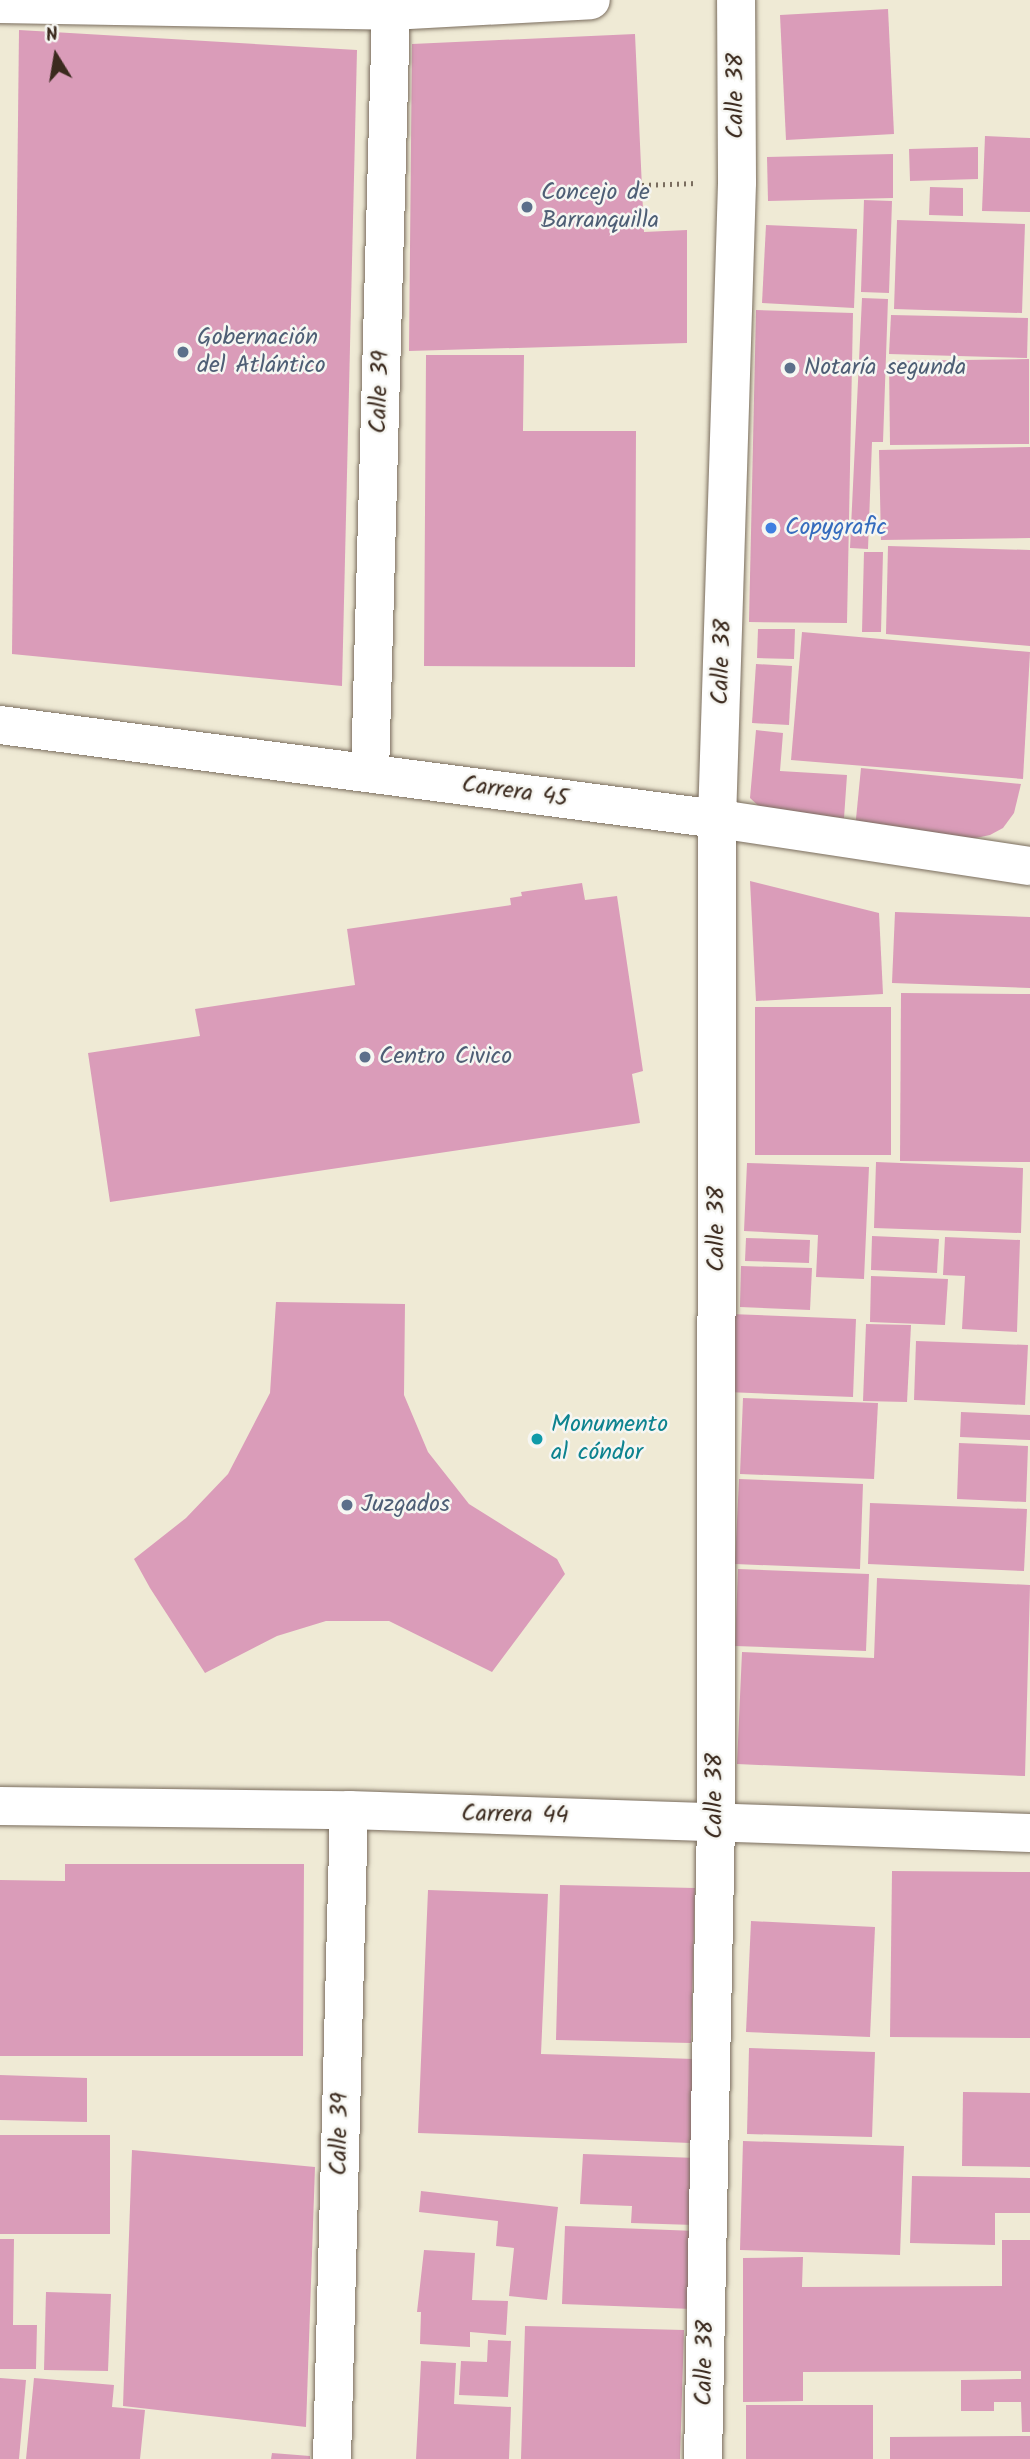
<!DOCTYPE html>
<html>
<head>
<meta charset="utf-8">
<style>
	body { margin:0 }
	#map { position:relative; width:1030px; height:2459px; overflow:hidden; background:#efead5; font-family:Kalam,sans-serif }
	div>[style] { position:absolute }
	.building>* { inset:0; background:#da9cb9 }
	.path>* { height:4.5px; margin-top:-2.25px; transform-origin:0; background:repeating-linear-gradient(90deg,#7a6d5e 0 2px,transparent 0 7px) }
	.roads { filter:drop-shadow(0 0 2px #7a6d5e) drop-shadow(0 0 2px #7a6d5e) }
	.street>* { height:38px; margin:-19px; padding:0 19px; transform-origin:19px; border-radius:19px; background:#fff }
	.secondary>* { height:38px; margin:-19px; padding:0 19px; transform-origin:19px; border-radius:19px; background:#fff }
	.primary>* { height:38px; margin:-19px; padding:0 19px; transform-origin:19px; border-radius:19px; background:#fff }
	.dots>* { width:19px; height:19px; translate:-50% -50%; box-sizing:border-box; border:4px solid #f6f6f2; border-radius:50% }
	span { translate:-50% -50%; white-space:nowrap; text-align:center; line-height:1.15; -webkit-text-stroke:5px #f6f6f2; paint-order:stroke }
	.street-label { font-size:24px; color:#3b2a1e }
	.service-label { font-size:24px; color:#4e5e75 }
	.left { translate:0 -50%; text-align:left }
	.shop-label { font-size:24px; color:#366cbe }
	.culture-label { font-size:24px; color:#0d838f }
	.north { position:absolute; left:21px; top:21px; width:70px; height:70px; -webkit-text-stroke:5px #f6f6f2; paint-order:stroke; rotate:349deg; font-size:19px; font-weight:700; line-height:28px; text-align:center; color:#3b2a1e }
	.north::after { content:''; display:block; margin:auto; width:24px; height:32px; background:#3b2a1e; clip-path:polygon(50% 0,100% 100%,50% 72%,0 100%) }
</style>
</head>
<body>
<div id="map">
	<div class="building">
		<div style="clip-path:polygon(888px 9px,894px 134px,786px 140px,780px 15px)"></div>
		<div style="clip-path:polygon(19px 30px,357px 50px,342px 686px,12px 654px)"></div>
		<div style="clip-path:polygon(635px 34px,644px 232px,687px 230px,687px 343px,409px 351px,412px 44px)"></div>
		<div style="clip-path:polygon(985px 136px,1030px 138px,1030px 212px,982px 211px)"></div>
		<div style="clip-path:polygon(978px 147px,978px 179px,910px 181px,909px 149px)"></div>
		<div style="clip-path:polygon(893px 154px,893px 198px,768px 201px,767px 157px)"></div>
		<div style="clip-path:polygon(930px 187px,963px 188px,963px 216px,929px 215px)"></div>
		<div style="clip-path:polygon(864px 200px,892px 201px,889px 293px,861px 292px)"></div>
		<div style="clip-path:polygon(897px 220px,1025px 224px,1022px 313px,894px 309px)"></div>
		<div style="clip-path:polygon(766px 225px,857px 229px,854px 308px,762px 303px)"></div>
		<div style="clip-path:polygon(862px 298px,888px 299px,883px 442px,872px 442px,868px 549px,850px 548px)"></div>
		<div style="clip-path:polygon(756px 310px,853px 313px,847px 623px,749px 622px)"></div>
		<div style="clip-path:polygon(891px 315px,1028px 318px,1027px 358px,889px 354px)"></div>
		<div style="clip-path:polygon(426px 355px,524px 355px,523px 431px,636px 431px,635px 667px,424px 666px)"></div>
		<div style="clip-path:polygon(1029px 359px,1029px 444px,890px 445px,889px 361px)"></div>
		<div style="clip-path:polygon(1030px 447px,1030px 538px,881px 540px,879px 450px)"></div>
		<div style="clip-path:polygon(888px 546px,1030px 550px,1030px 646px,886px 634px)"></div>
		<div style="clip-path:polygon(864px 552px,883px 552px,881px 632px,862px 632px)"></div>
		<div style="clip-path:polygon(758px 629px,795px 629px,794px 659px,757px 658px)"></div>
		<div style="clip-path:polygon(802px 632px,1030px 652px,1023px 779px,791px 760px)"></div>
		<div style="clip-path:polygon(756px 664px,792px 666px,789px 725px,752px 723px)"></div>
		<div style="clip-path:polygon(756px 730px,783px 733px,780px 771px,847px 775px,844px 818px,765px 812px,750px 798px)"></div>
		<div style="clip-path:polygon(861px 768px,1021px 784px,1014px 813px,1003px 828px,990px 835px,971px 839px,855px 829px)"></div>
		<div style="clip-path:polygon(750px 881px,879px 913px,883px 994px,756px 1001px)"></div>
		<div style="clip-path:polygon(582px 883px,585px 900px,617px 896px,643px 1071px,632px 1074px,640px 1123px,110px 1202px,88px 1053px,200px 1036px,195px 1009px,355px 985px,347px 929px,511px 905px,510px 898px,522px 896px,521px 892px)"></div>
		<div style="clip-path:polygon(895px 912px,1030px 917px,1030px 988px,892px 983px)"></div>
		<div style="clip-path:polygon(901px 993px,1030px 994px,1030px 1162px,900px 1161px)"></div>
		<div style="clip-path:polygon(755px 1007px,891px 1007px,891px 1155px,755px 1155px)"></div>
		<div style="clip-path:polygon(876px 1162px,1023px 1168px,1021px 1233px,874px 1228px)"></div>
		<div style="clip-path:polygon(747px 1163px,869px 1167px,864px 1279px,816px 1277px,818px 1235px,744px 1231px)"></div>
		<div style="clip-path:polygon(872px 1236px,939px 1239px,937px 1273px,871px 1270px)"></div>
		<div style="clip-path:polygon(945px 1237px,1020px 1240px,1017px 1332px,962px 1329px,965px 1276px,943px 1275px)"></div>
		<div style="clip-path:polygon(746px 1238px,810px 1240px,809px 1263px,745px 1261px)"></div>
		<div style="clip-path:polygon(741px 1266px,812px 1268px,810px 1310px,740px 1307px)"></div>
		<div style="clip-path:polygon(871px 1276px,948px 1279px,945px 1325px,870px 1322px)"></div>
		<div style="clip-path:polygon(276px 1302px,405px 1304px,404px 1395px,428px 1452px,469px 1504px,557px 1559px,565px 1574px,492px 1672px,389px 1621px,326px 1621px,277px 1636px,205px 1673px,150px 1588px,134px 1559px,186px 1518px,228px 1474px,270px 1393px)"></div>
		<div style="clip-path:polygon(730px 1314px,856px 1319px,853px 1397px,726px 1392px)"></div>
		<div style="clip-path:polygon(866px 1324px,911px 1325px,907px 1402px,863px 1401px)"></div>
		<div style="clip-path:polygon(916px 1341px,1028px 1345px,1025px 1405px,914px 1400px)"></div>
		<div style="clip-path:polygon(743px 1398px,878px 1403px,874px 1479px,740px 1474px)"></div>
		<div style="clip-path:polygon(961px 1412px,1030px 1415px,1030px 1440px,960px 1437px)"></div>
		<div style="clip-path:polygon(959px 1443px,1028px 1446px,1026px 1502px,957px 1499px)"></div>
		<div style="clip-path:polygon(739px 1479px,863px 1484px,860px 1569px,735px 1564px)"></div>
		<div style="clip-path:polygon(870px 1503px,1027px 1509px,1024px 1571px,868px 1564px)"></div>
		<div style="clip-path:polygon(738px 1569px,869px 1574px,866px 1651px,735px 1646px)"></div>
		<div style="clip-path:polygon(877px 1578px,1030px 1585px,1025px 1776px,737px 1764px,742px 1652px,874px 1658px)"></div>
		<div style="clip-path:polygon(65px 1864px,304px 1864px,303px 2056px,0 2056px,0 1880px,65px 1881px)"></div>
		<div style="clip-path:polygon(892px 1871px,1030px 1872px,1030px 2038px,890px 2037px)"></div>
		<div style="clip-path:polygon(560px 1885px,695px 1888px,691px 2043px,556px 2040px)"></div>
		<div style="clip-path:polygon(428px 1890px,548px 1894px,541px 2054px,694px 2059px,691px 2143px,418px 2133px)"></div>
		<div style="clip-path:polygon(751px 1921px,875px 1927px,870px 2037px,746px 2032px)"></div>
		<div style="clip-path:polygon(749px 2048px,875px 2052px,872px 2137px,747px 2134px)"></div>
		<div style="clip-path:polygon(0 2075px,87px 2078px,87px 2122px,0 2120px)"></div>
		<div style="clip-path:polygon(963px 2092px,1030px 2093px,1030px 2167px,962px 2166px)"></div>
		<div style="clip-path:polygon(0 2135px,110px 2135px,110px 2234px,0 2234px)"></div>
		<div style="clip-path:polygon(743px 2141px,904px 2146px,900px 2255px,740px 2250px)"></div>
		<div style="clip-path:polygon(132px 2150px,315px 2167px,306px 2427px,123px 2406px)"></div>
		<div style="clip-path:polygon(583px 2154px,697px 2158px,694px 2225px,631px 2223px,632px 2206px,580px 2204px)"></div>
		<div style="clip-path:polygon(912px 2176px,1030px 2178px,1030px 2213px,995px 2213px,995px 2245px,910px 2243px)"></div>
		<div style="clip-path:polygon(421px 2191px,558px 2207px,547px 2300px,509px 2296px,514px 2248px,496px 2246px,498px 2221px,419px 2212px)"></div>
		<div style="clip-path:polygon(565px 2226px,696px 2231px,692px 2309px,562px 2304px)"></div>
		<div style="clip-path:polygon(0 2239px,14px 2239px,13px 2325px,37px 2325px,36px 2369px,0 2369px)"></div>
		<div style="clip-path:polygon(1002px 2240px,1030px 2240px,1030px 2432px,1022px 2432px,1021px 2402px,994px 2402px,994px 2411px,961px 2411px,961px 2380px,1021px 2379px,1021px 2371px,803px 2372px,803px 2401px,743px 2402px,743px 2258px,803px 2257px,802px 2287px,1002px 2286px)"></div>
		<div style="clip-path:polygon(424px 2250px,475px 2253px,472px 2300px,508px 2301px,506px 2335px,470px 2332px,470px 2347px,420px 2344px,421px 2312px,417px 2312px)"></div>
		<div style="clip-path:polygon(46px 2292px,111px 2294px,108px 2371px,44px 2370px)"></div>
		<div style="clip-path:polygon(525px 2326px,684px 2330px,680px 2459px,521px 2459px)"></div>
		<div style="clip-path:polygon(488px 2340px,511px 2341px,508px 2397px,459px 2395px,461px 2361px,487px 2362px)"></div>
		<div style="clip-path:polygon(421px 2361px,456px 2363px,454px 2404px,511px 2407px,509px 2459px,416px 2459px)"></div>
		<div style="clip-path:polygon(0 2378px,26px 2380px,19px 2459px,0 2459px)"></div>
		<div style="clip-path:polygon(34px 2378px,114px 2385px,112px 2407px,145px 2410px,140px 2459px,26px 2459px)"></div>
		<div style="clip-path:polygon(746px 2405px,873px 2405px,873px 2459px,746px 2459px)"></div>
		<div style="clip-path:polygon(1030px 2436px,1030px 2459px,890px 2459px,890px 2437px)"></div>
		<div style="clip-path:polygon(272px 2453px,310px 2456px,310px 2459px,271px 2459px)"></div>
	</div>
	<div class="path">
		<div style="left:642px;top:185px;width:55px;rotate:-2.1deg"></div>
	</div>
	<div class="roads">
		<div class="street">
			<div style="left:0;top:725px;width:738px;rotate:7.47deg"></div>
			<div style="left:732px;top:821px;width:301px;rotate:8.6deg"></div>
			<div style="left:370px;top:773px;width:762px;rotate:-88.42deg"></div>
			<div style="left:717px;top:820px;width:638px;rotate:-88.2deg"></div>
			<div style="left:737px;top:182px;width:182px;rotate:-90.3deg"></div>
			<div style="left:332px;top:2459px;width:649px;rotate:-88.5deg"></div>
		</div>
		<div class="secondary">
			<div style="left:0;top:1806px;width:349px;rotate:0.7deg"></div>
			<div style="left:349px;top:1810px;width:681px;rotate:1.93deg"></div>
			<div style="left:703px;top:2459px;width:639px;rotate:-88.83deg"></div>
			<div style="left:716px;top:1820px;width:1000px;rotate:-89.94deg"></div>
		</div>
		<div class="primary">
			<div style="left:0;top:4px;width:391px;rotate:1deg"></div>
			<div style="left:391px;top:11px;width:200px;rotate:-3.1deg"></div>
		</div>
	</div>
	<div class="dots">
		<div style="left:527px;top:207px;background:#5c6f8a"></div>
		<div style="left:183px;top:352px;background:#5c6f8a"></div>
		<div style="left:790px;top:368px;background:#5c6f8a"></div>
		<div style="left:771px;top:528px;background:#3f7fe0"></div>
		<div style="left:365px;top:1057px;background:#5c6f8a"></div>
		<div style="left:537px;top:1439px;background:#0f9aa8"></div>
		<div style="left:347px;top:1505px;background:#5c6f8a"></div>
	</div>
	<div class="street-label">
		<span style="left:736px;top:96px;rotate:-90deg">Calle 38</span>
		<span style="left:380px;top:392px;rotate:-88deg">Calle 39</span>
		<span style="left:722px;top:662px;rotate:-88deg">Calle 38</span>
		<span style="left:515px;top:792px;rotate:8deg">Carrera 45</span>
		<span style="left:717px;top:1229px;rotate:-90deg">Calle 38</span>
		<span style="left:715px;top:1796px;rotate:-90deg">Calle 38</span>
		<span style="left:515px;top:1815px;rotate:1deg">Carrera 44</span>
		<span style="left:340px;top:2134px;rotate:-89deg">Calle 39</span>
		<span style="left:705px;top:2363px;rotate:-89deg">Calle 38</span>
	</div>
	<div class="service-label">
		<span class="left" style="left:541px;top:207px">Concejo de<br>Barranquilla</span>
		<span class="left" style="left:197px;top:352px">Gobernación<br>del Atlántico</span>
		<span class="left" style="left:804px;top:368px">Notaría segunda</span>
		<span class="left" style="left:379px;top:1057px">Centro Civico</span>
		<span class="left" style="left:361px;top:1505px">Juzgados</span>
	</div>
	<div class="shop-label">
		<span class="left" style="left:785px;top:528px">Copygrafic</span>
	</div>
	<div class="culture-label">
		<span class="left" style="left:551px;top:1439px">Monumento<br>al cóndor</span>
	</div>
	<div class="north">N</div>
</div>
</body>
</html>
